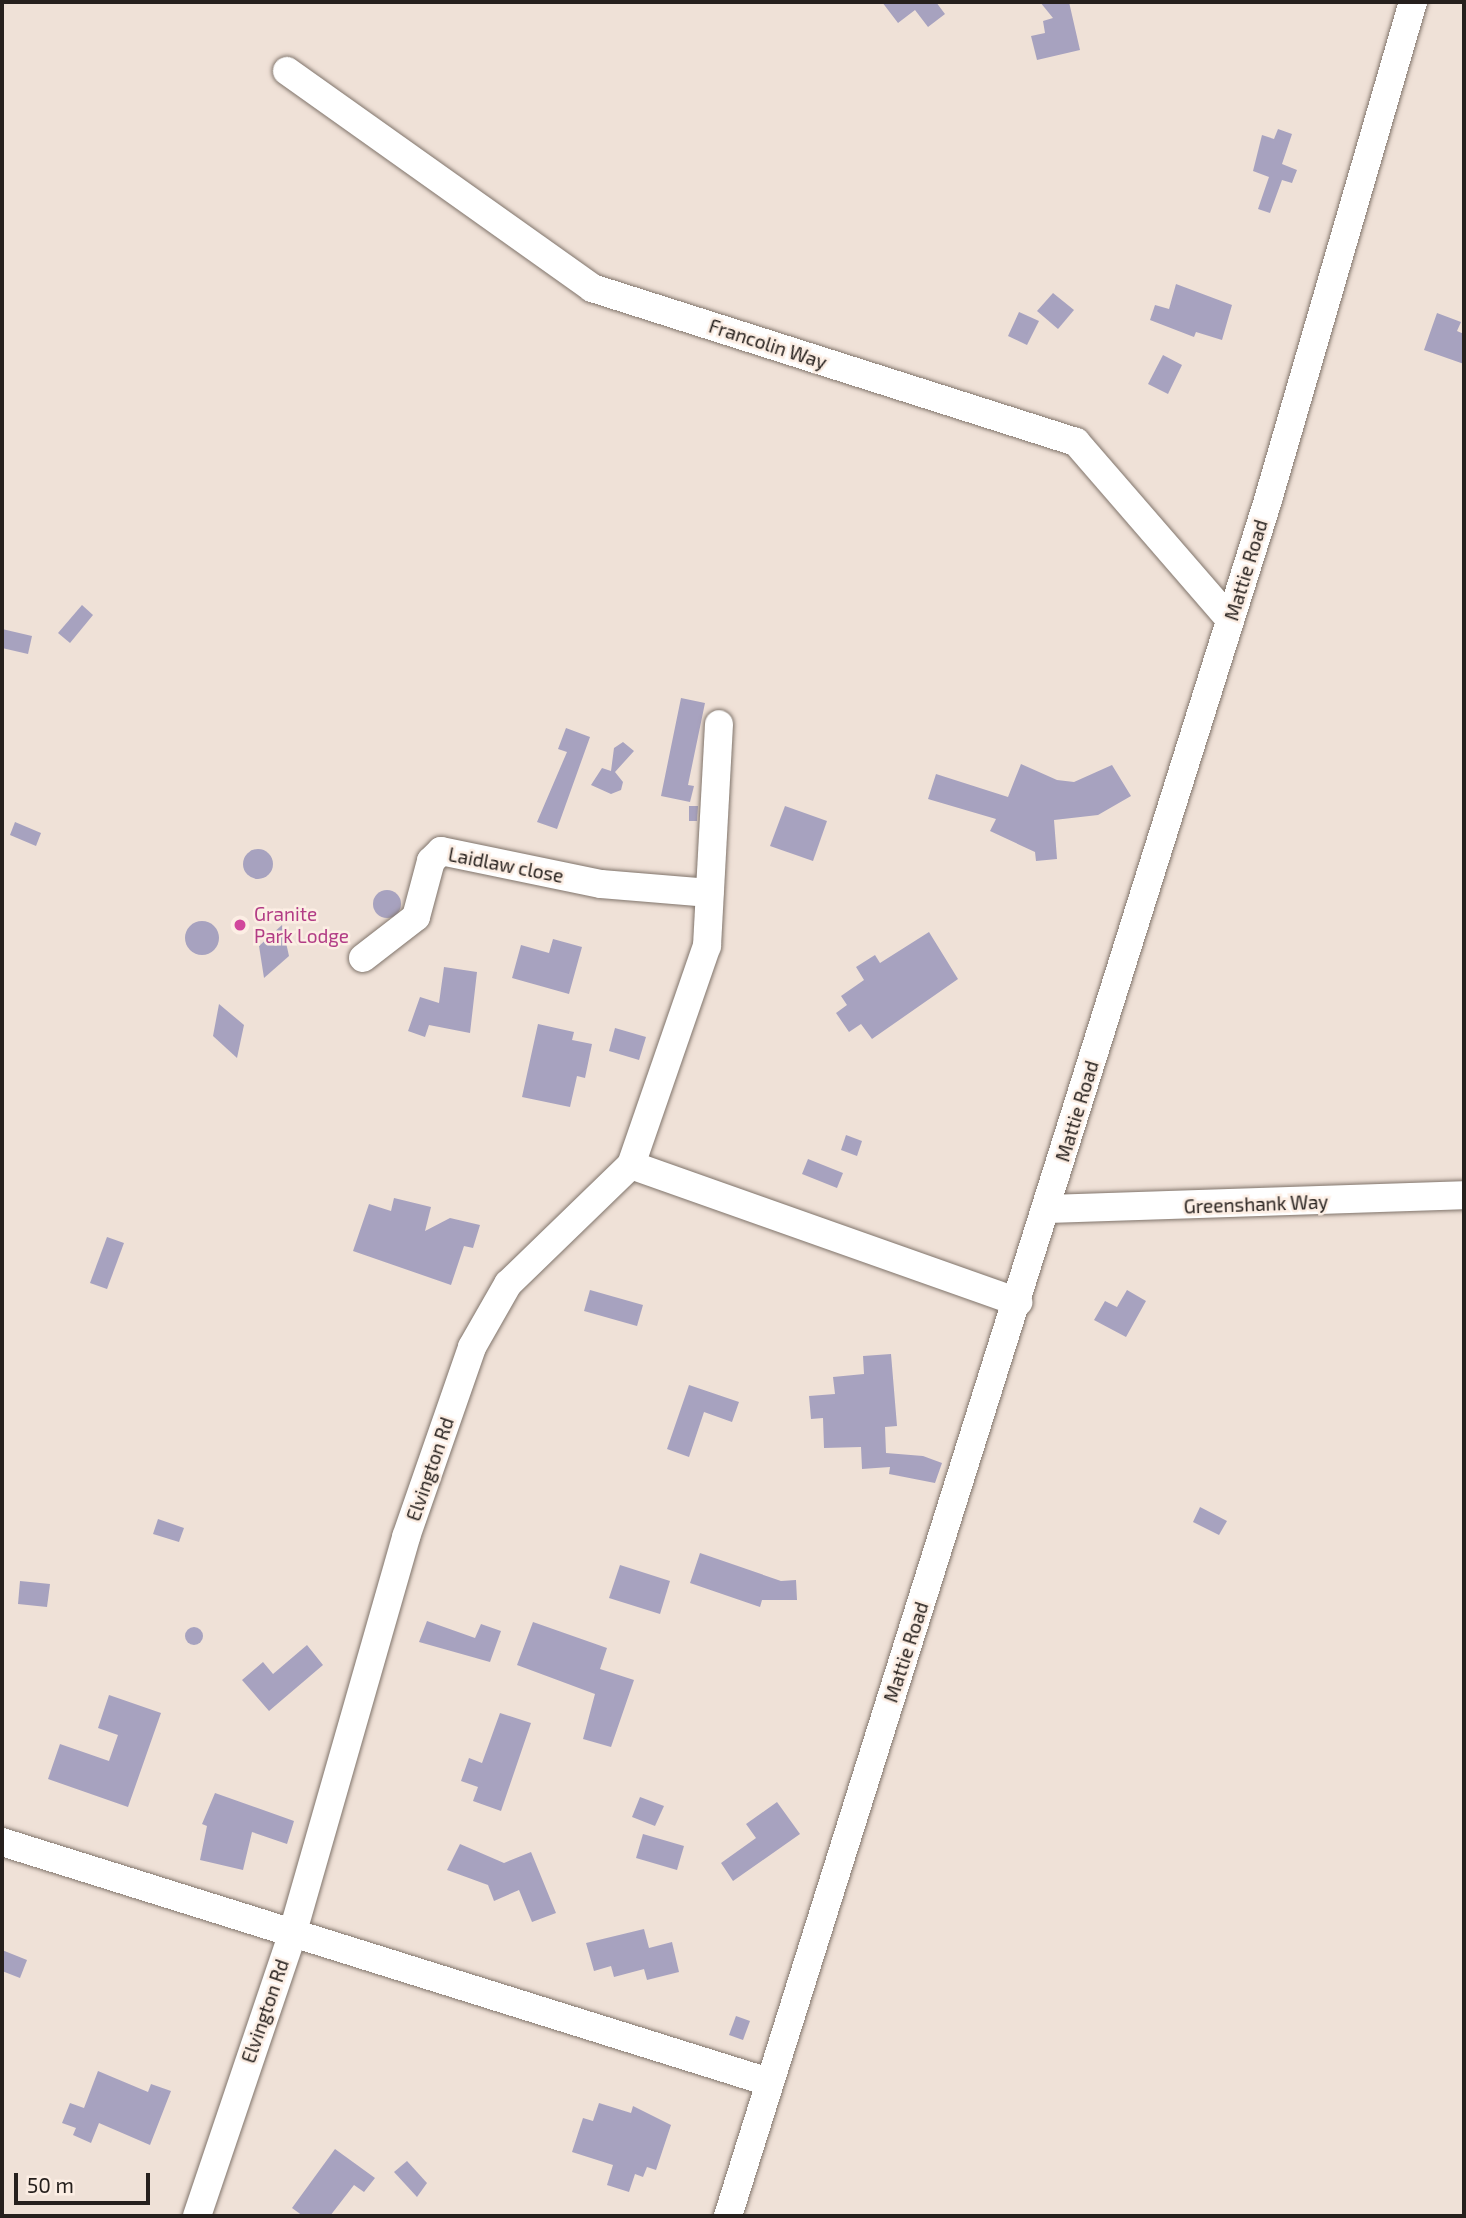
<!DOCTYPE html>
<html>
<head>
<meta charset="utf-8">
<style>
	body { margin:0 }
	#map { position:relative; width:1466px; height:2218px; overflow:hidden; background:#efe1d7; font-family:"Exo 2",sans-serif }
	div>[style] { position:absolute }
	.building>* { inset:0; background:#a7a2bf }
	.round { border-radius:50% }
	.roads { filter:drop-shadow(0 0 2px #80746b) drop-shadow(0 0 2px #80746b) }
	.minor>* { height:28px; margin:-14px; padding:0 14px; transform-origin:14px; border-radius:14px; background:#fff }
	.dots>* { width:19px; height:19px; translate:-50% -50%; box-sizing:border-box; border:4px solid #fceee4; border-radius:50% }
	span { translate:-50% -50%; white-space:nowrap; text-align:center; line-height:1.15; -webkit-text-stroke:5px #fceee4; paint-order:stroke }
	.street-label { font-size:19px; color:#26201d }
	.hotel-label { font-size:19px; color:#b23c85 }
	.left { translate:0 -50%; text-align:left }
	.frame { position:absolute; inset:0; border:4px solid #26201d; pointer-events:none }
	.scale { position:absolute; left:14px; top:2173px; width:136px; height:32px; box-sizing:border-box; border:4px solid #26201d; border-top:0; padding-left:9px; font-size:21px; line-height:24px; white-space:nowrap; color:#26201d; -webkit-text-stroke:5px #fceee4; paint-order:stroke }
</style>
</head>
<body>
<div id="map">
	<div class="building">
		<div style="clip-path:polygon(882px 2px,936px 2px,945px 14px,928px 27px,915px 10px,898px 23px)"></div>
		<div style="clip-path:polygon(1040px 2px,1069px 2px,1080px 50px,1037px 60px,1031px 36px,1045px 33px,1043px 21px,1053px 18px)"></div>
		<div style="clip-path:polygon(1278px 129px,1292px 134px,1282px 164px,1297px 170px,1292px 183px,1282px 180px,1270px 213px,1258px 209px,1269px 177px,1253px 171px,1262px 135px,1274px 139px)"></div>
		<div style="clip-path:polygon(1176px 284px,1232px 305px,1222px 340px,1196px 332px,1194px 337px,1150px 320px,1155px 305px,1169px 309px)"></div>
		<div style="clip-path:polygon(1053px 293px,1074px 310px,1058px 329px,1037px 311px)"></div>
		<div style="clip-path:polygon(1019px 312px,1039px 321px,1027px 345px,1008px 336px)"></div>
		<div style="clip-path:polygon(1437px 313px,1461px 322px,1457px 331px,1464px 334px,1464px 364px,1424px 350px)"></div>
		<div style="clip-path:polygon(1163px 355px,1182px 365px,1168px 394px,1148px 384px)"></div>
		<div style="clip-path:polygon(82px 605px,93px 615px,70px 643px,58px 633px)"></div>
		<div style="clip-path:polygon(2px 629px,32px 636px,28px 654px,2px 648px)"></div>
		<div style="clip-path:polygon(681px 698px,705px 703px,688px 785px,694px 786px,690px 802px,661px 796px)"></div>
		<div style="clip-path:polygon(566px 728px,590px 737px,557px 829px,537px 822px,567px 752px,558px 749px)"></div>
		<div style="clip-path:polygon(623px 742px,634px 751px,615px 772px,623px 782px,621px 790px,611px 794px,591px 785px,602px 768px,611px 771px,614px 748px)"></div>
		<div style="clip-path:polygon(1021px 764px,1057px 780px,1074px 782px,1112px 765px,1131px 796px,1098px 815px,1054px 820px,1057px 859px,1036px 861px,1035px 852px,990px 831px,996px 819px,928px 799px,936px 774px,1008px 797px)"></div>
		<div style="clip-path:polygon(689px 806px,698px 806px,697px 821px,689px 821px)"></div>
		<div style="clip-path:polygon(785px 806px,827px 821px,813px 861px,770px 846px)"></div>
		<div style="clip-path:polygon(15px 822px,41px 833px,36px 846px,10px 835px)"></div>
		<div class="round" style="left:243px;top:849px;width:30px;height:30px"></div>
		<div class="round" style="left:373px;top:890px;width:28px;height:28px"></div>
		<div class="round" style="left:185px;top:921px;width:34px;height:34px"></div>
		<div style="clip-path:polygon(282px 925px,289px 956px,264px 978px,259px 946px)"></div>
		<div style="clip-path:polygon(929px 932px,958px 979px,872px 1039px,861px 1024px,849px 1032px,836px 1013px,847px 1005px,841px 996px,864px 980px,856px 967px,875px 955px,880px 963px)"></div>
		<div style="clip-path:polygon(553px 939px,582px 947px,569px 994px,512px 978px,521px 945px,549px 953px)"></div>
		<div style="clip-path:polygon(444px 967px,477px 972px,470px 1033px,429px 1025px,425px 1037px,408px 1031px,420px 997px,439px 1003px)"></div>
		<div style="clip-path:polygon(219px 1004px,244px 1025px,237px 1058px,213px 1036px)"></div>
		<div style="clip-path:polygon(538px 1024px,574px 1032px,572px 1040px,592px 1044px,585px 1078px,577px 1076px,570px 1107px,522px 1097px)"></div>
		<div style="clip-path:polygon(615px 1028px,646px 1037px,639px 1060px,609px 1051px)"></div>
		<div style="clip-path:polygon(846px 1135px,862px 1141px,857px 1156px,841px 1150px)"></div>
		<div style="clip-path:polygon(808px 1159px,843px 1173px,837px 1188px,802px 1174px)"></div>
		<div style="clip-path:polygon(394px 1198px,431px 1207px,425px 1231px,450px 1218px,480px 1225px,473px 1248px,464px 1246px,451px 1285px,353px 1251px,369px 1204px,391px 1211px)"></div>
		<div style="clip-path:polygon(107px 1237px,124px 1243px,107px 1289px,90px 1283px)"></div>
		<div style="clip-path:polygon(590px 1290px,643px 1305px,637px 1326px,584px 1311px)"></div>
		<div style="clip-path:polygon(1127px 1290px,1146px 1301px,1126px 1337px,1094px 1320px,1105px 1301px,1117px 1307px)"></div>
		<div style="clip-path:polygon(891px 1354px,897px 1426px,885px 1427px,886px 1453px,923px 1456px,942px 1463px,935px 1483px,889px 1474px,890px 1467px,862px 1469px,861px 1447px,824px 1448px,823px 1418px,811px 1419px,809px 1396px,835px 1394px,833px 1377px,864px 1374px,863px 1356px)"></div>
		<div style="clip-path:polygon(689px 1385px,739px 1402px,732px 1422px,704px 1412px,689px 1457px,667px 1449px)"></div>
		<div style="clip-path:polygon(1200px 1507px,1227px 1521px,1219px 1535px,1193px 1522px)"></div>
		<div style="clip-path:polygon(158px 1519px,184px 1528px,179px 1542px,153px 1534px)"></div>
		<div style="clip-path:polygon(700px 1553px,781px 1581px,796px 1580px,797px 1600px,762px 1600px,760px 1607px,690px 1583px)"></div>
		<div style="clip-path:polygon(620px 1565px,670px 1581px,660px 1614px,609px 1598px)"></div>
		<div style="clip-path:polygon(20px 1581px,50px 1584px,47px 1607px,18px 1604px)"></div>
		<div style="clip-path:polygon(427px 1621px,475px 1638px,481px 1624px,501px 1631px,490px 1662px,419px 1642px)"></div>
		<div style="clip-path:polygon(533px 1622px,607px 1648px,600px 1669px,634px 1680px,611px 1747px,583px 1739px,595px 1694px,517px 1665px)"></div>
		<div class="round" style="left:185px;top:1627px;width:18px;height:18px"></div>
		<div style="clip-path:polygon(307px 1645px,323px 1665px,269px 1711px,242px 1680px,263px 1662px,273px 1674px)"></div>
		<div style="clip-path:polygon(109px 1695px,161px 1713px,128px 1807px,48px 1779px,60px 1744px,109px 1761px,118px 1735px,98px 1728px)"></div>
		<div style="clip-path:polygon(500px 1713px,531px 1723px,501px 1811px,473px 1801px,478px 1787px,461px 1781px,469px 1758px,482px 1763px)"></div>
		<div style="clip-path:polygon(215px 1793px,294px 1821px,287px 1844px,252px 1832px,243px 1870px,200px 1860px,207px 1826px,202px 1824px)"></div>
		<div style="clip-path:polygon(640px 1797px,664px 1806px,655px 1826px,632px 1817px)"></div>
		<div style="clip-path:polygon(777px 1802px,800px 1834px,733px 1881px,721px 1863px,756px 1838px,746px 1824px)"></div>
		<div style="clip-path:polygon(643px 1834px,684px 1846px,677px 1870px,636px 1858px)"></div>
		<div style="clip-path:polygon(460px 1844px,504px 1863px,531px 1852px,556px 1913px,532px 1922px,519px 1890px,494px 1901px,488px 1885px,447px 1870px)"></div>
		<div style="clip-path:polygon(644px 1929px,649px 1948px,672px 1942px,679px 1972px,647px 1980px,644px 1969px,614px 1977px,611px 1966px,594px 1971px,586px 1943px)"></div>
		<div style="clip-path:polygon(2px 1950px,27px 1960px,20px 1978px,2px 1971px)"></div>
		<div style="clip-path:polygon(736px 2016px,750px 2021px,743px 2040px,729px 2035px)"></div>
		<div style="clip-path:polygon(98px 2071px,148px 2092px,151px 2084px,171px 2091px,150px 2145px,99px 2123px,91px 2143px,73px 2135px,76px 2128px,62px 2123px,70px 2103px,84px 2108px)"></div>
		<div style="clip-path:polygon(599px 2103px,631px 2113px,633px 2106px,671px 2125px,656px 2170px,647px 2167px,643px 2177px,635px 2174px,629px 2192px,607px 2185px,613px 2165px,572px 2152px,583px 2118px,593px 2121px)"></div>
		<div style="clip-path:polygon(335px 2149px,375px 2178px,364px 2192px,354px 2185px,330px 2216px,303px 2216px,292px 2208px)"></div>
		<div style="clip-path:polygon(407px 2161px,427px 2183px,417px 2197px,394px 2172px)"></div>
	</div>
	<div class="roads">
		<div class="minor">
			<div style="left:287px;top:71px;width:374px;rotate:35.4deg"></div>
			<div style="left:592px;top:288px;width:508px;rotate:17.65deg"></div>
			<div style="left:1076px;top:442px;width:235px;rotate:49.1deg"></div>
			<div style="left:363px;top:958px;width:67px;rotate:-37.7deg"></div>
			<div style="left:416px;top:917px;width:58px;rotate:-75deg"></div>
			<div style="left:431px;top:861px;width:14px;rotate:-45deg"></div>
			<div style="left:441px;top:851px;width:163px;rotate:11.7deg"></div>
			<div style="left:601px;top:884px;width:109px;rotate:4.7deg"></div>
			<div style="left:631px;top:1165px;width:232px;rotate:-70.9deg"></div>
			<div style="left:707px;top:946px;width:222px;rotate:-86.9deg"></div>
			<div style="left:1047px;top:1209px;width:417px;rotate:-1.9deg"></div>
			<div style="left:2px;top:1842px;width:804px;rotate:17.38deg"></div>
			<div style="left:197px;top:2216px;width:297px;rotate:-71.3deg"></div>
			<div style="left:292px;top:1935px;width:414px;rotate:-74deg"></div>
			<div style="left:406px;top:1537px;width:201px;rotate:-70.8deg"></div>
			<div style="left:472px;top:1347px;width:73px;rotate:-60.3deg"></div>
			<div style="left:508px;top:1284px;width:171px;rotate:-44.1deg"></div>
			<div style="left:631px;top:1165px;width:411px;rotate:19.5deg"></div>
			<div style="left:728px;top:2216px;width:1799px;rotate:-72.53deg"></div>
			<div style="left:1268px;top:500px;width:519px;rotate:-73.77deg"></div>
		</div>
	</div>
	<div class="dots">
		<div style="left:240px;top:925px;background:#d1479c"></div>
	</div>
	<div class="street-label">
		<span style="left:768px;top:344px;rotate:18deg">Francolin Way</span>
		<span style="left:1246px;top:570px;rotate:-73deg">Mattie Road</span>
		<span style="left:506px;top:865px;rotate:11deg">Laidlaw close</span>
		<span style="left:1077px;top:1111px;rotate:-73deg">Mattie Road</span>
		<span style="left:1256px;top:1204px;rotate:-2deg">Greenshank Way</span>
		<span style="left:430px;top:1469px;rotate:-71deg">Elvington Rd</span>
		<span style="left:906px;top:1652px;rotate:-72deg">Mattie Road</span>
		<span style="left:265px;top:2011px;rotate:-71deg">Elvington Rd</span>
	</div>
	<div class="hotel-label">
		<span class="left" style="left:254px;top:925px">Granite<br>Park Lodge</span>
	</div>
	<div class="frame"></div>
	<div class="scale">50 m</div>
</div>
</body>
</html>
